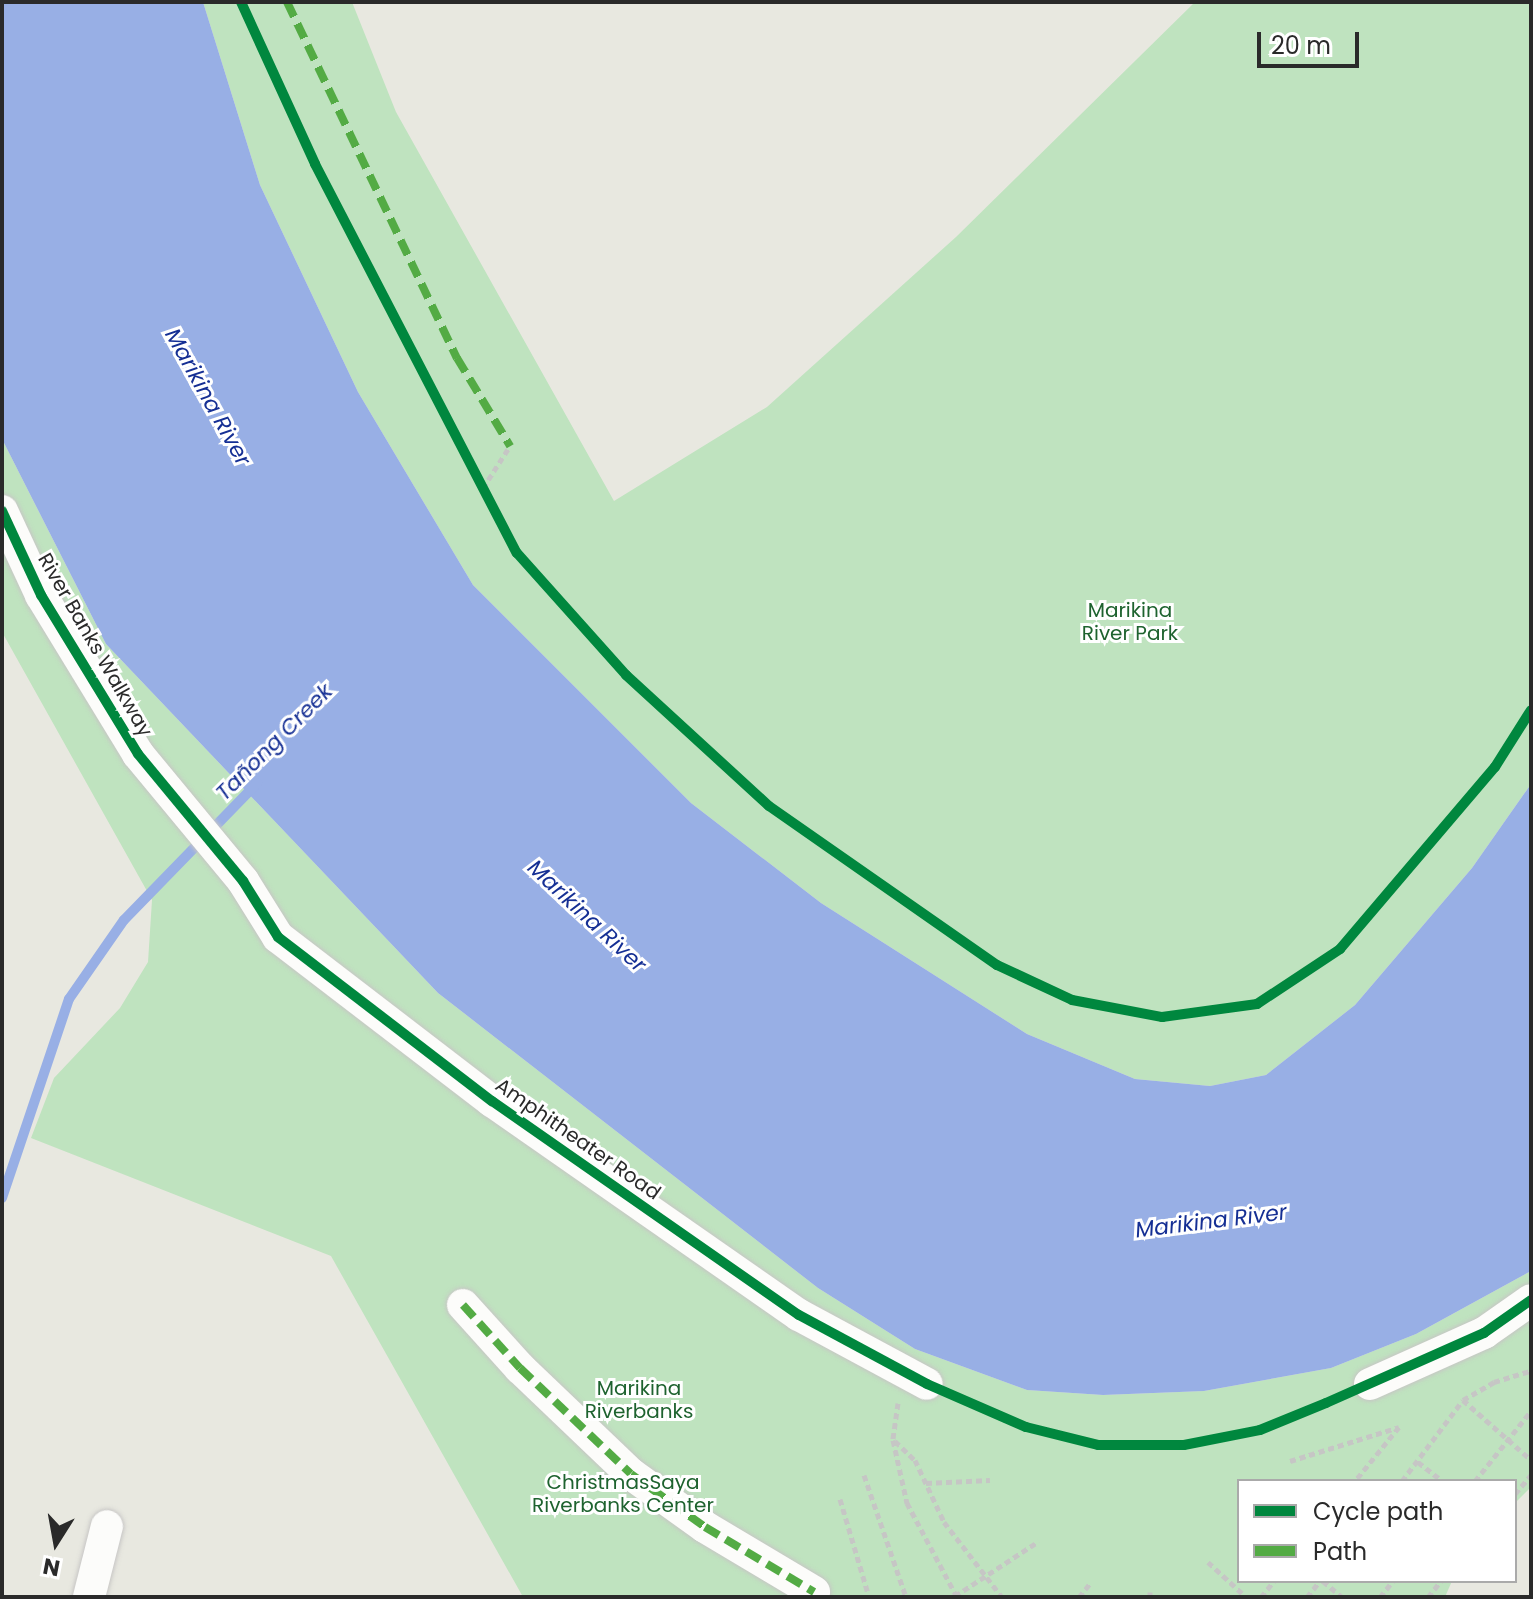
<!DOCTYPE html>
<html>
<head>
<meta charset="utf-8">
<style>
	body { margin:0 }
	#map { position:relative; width:1533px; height:1599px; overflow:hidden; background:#e8e8e0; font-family:Poppins,sans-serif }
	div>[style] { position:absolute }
	.green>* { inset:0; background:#bfe3bf }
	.water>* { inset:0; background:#98afe5 }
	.stream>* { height:10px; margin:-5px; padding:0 5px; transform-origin:5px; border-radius:5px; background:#98afe5 }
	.path>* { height:5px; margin-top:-2.5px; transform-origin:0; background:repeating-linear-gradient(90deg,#c6c6c5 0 6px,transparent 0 10px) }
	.roads { filter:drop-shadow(0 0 2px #c7c6c5) drop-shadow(0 0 2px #c7c6c5) }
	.street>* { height:32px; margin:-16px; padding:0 16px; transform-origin:16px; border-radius:16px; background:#fcfcfa }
	.quiet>* { height:8px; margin-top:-4px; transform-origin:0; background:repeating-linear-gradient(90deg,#53ab44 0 16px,transparent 0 24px) }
	.cycleway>* { height:10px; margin:-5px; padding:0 5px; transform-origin:5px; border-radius:5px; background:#00873e }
	span { translate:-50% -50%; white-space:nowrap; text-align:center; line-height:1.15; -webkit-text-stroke:6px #fff; paint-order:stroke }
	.park-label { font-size:20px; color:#1e632f }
	.street-label { font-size:20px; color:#2a2a2a }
	.water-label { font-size:22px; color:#152f94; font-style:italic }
	.frame { position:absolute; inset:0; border:4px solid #2a2a2a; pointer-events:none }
	.legend { position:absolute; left:1237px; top:1479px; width:280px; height:104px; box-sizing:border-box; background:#fff; border:2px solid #aaa; margin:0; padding:10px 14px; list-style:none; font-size:24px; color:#2a2a2a }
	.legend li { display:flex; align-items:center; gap:16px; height:40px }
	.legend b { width:40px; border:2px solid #aaa }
	.north { position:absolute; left:16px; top:1503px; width:80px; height:80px; -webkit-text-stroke:6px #fff; paint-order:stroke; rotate:191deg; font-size:22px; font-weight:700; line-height:32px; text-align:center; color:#2a2a2a }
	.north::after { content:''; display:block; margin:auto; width:28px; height:36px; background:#2a2a2a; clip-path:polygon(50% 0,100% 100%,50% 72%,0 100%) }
	.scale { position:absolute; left:1257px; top:32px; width:102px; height:36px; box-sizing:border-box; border:4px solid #2a2a2a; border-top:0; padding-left:10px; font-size:24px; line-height:28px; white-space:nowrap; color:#2a2a2a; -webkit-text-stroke:6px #fff; paint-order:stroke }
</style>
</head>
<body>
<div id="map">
	<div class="green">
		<div style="clip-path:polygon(203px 2px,352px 2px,396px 112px,614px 501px,767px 407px,956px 237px,1195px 2px,1531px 2px,1531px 784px,1472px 868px,1355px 1005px,1266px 1075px,1210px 1086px,1135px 1079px,1027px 1034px,821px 903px,691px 803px,473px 585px,358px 392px,260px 185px)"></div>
		<div style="clip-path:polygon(2px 439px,106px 644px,438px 993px,818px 1288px,915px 1349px,1027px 1390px,1103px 1395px,1204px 1391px,1331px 1368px,1416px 1334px,1531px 1271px,1531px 1487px,1515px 1503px,1515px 1481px,1239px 1481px,1239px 1581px,1452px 1581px,1445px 1597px,523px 1597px,331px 1256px,31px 1138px,54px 1078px,120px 1008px,148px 962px,152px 900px,2px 632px)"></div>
	</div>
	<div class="water">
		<div style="clip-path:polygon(2px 2px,203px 2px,260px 185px,358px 392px,473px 585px,691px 803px,821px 903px,1027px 1034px,1135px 1079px,1210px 1086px,1266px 1075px,1355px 1005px,1472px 868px,1531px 784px,1531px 1271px,1416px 1334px,1331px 1368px,1204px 1391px,1103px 1395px,1027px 1390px,915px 1349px,818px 1288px,438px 993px,106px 644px,2px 439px)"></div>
	</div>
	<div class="stream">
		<div style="left:2px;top:1198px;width:210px;rotate:-71.4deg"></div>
		<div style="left:69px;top:999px;width:96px;rotate:-55.2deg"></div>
		<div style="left:124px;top:920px;width:191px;rotate:-45.8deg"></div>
	</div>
	<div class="path">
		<div style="left:483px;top:488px;width:50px;rotate:-57.3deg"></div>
		<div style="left:1463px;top:1400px;width:91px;rotate:41.4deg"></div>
		<div style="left:898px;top:1403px;width:37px;rotate:98deg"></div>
		<div style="left:893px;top:1440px;width:65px;rotate:77.5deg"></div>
		<div style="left:907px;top:1503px;width:106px;rotate:62deg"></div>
		<div style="left:895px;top:1441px;width:28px;rotate:44deg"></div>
		<div style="left:915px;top:1460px;width:68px;rotate:64.9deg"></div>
		<div style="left:944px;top:1522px;width:95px;rotate:52.3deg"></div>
		<div style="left:1290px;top:1461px;width:114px;rotate:-17.3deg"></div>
		<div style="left:1399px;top:1427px;width:70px;rotate:129.2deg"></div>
		<div style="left:1418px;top:1462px;width:31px;rotate:38deg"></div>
		<div style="left:864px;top:1475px;width:129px;rotate:71deg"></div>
		<div style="left:1402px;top:1481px;width:101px;rotate:-53deg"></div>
		<div style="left:1463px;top:1400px;width:36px;rotate:-30deg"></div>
		<div style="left:1494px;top:1382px;width:39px;rotate:-17deg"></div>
		<div style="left:1475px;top:1481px;width:90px;rotate:-51.3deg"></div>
		<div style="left:926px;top:1483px;width:64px;rotate:-2.7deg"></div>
		<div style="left:1515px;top:1494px;width:25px;rotate:-50deg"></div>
		<div style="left:840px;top:1499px;width:102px;rotate:73.5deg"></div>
		<div style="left:1208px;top:1562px;width:52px;rotate:42.6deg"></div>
		<div style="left:1323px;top:1581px;width:25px;rotate:40deg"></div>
		<div style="left:1150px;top:1592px;width:5px;rotate:90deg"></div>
		<div style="left:955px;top:1596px;width:100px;rotate:-33.2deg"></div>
		<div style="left:1079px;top:1597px;width:19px;rotate:-51deg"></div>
		<div style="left:1261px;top:1597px;width:21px;rotate:-51deg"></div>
		<div style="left:1307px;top:1597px;width:21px;rotate:-51deg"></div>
		<div style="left:1380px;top:1597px;width:21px;rotate:-51deg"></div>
		<div style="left:1428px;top:1597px;width:21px;rotate:-51deg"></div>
	</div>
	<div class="roads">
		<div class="street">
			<div style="left:2px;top:511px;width:93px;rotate:65.1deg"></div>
			<div style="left:41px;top:595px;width:186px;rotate:58.6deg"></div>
			<div style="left:138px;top:754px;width:165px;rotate:50.4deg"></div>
			<div style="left:243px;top:881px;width:66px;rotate:58deg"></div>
			<div style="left:278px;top:937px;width:270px;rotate:37.5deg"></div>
			<div style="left:492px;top:1101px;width:374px;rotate:34.9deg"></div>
			<div style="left:799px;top:1315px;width:145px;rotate:28.3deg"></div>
			<div style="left:463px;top:1305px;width:85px;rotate:47.9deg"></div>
			<div style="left:520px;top:1368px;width:153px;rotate:43.7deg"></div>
			<div style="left:631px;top:1474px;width:91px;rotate:35.6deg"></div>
			<div style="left:705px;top:1527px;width:127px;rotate:30.8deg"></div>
			<div style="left:1370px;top:1384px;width:125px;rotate:-24.1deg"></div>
			<div style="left:1484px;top:1333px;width:57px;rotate:-35.1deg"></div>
			<div style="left:89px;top:1597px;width:73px;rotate:-75.8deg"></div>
		</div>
	</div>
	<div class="quiet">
		<div style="left:287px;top:2px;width:395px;rotate:64.5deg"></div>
		<div style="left:457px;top:358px;width:103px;rotate:58.9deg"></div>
		<div style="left:463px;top:1305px;width:85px;rotate:47.9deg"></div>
		<div style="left:520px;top:1368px;width:153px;rotate:43.7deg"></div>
		<div style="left:631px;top:1474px;width:91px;rotate:35.6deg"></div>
		<div style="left:705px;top:1527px;width:127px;rotate:30.8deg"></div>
	</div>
	<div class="cycleway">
		<div style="left:241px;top:2px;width:178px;rotate:65.4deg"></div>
		<div style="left:315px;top:164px;width:438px;rotate:62.6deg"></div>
		<div style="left:517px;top:553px;width:164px;rotate:48.2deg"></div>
		<div style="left:626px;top:675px;width:194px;rotate:42.5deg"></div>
		<div style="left:769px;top:806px;width:278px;rotate:34.9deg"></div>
		<div style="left:997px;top:965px;width:83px;rotate:25deg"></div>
		<div style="left:1072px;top:1000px;width:92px;rotate:10.7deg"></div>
		<div style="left:1162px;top:1017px;width:96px;rotate:-7.8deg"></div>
		<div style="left:1257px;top:1004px;width:100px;rotate:-33.5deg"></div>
		<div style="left:1340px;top:949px;width:239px;rotate:-49.6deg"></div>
		<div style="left:1495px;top:767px;width:67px;rotate:-57.7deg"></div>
		<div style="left:2px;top:511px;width:93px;rotate:65.1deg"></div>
		<div style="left:41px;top:595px;width:186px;rotate:58.6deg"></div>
		<div style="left:138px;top:754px;width:165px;rotate:50.4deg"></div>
		<div style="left:243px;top:881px;width:66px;rotate:58deg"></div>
		<div style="left:278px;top:937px;width:270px;rotate:37.5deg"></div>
		<div style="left:492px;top:1101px;width:374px;rotate:34.9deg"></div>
		<div style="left:799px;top:1315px;width:145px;rotate:28.3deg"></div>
		<div style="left:927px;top:1384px;width:108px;rotate:23.5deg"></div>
		<div style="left:1026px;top:1427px;width:74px;rotate:14deg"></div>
		<div style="left:1098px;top:1445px;width:86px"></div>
		<div style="left:1184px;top:1445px;width:77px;rotate:-11.2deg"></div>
		<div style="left:1260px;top:1430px;width:71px;rotate:-22.2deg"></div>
		<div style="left:1326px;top:1403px;width:173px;rotate:-23.9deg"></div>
		<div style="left:1484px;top:1333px;width:57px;rotate:-35.1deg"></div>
	</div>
	<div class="park-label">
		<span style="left:1130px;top:622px">Marikina<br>River Park</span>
		<span style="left:639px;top:1400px">Marikina<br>Riverbanks</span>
		<span style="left:623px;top:1494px">ChristmasSaya<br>Riverbanks Center</span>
	</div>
	<div class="street-label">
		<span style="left:95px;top:645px;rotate:60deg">River Banks Walkway</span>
		<span style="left:578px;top:1139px;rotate:35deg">Amphitheater Road</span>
	</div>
	<div class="water-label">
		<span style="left:208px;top:397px;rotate:61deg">Marikina River</span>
		<span style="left:274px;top:742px;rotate:-45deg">Tañong Creek</span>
		<span style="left:587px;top:916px;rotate:43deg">Marikina River</span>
		<span style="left:1211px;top:1221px;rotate:-7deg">Marikina River</span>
	</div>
	<div class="frame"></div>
	<ul class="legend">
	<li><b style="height:10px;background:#00873e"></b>Cycle path</li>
	<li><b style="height:10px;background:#53ab44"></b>Path</li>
	</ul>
	<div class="north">N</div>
	<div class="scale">20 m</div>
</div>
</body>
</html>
